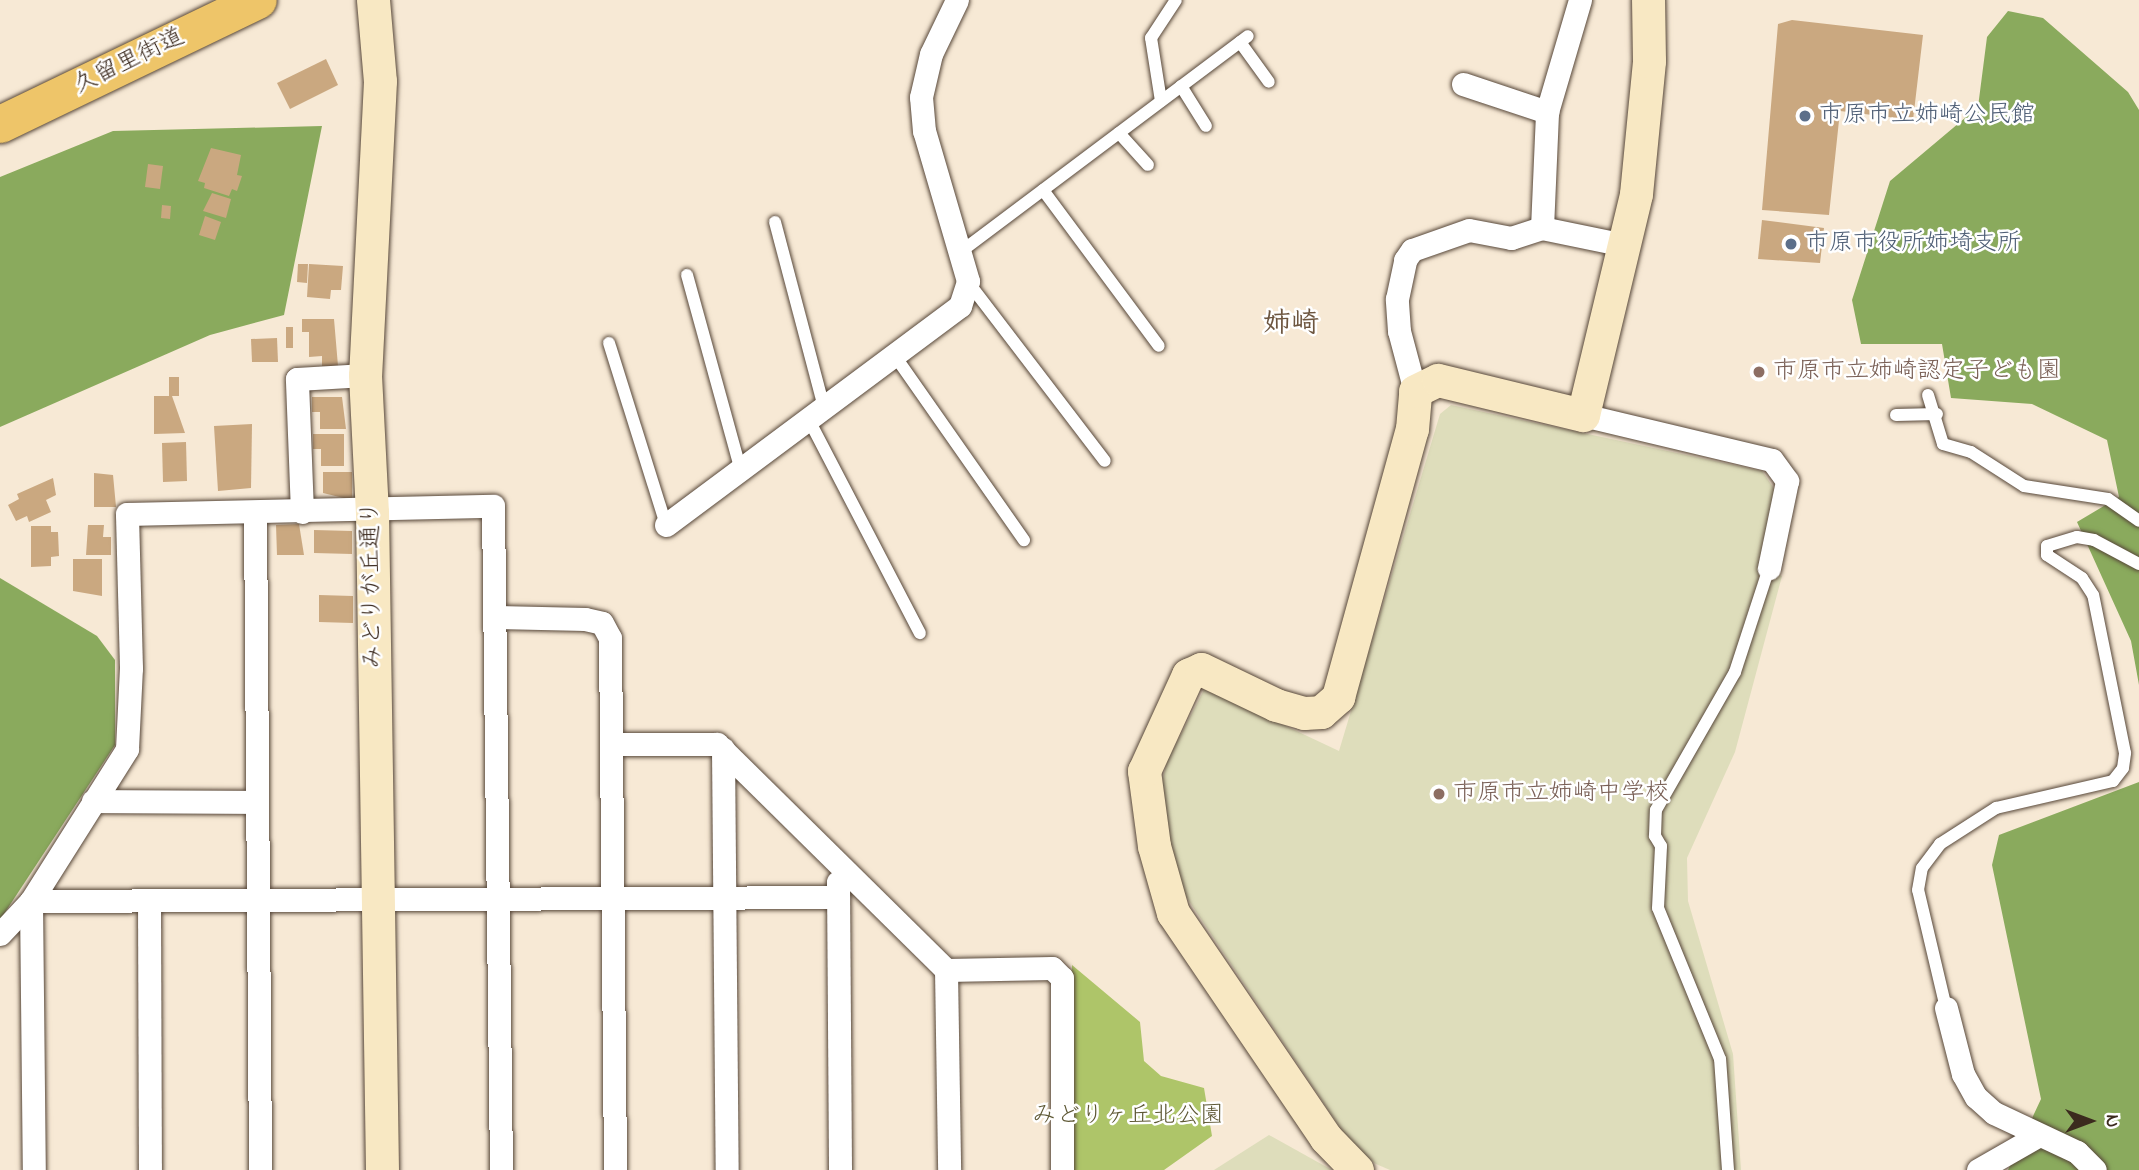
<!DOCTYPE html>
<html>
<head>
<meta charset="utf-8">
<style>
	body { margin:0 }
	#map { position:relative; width:2139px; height:1170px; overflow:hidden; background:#f7e9d5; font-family:"Indie Flower","Klee One",sans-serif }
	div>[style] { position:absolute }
	.built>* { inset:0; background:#deddbb }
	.green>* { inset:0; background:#aec569 }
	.forest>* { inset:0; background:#8aaa5d }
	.building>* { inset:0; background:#caa880 }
	.roads { filter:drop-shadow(0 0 2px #574739) drop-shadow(0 0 2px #574739) }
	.lane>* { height:12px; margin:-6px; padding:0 6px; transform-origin:6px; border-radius:6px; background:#fff }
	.street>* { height:23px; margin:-11.5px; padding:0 11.5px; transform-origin:11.5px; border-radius:11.5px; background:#fff }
	.secondary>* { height:33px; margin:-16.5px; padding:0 16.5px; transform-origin:16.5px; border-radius:16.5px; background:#f8e8c3 }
	.primary>* { height:37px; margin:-18.5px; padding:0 18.5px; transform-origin:18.5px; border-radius:18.5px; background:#eec569 }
	.dots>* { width:19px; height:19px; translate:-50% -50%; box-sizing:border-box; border:4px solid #fff; border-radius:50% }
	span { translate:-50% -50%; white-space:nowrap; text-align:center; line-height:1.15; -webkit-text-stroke:5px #fff; paint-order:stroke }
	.street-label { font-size:24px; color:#3b2a1e }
	.service-label { font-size:24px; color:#4e5e75 }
	.left { translate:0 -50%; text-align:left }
	.education-label { font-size:24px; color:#785e54 }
	.park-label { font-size:24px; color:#5e5834 }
	.quarter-label { font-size:28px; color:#6d5640; font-weight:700 }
	.north { position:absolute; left:2055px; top:1086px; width:70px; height:70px; -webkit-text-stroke:5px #fff; paint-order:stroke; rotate:90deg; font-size:19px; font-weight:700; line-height:28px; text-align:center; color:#3b2a1e }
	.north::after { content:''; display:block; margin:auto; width:24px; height:32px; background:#3b2a1e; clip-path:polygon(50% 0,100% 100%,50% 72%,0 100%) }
</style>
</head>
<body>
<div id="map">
	<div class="built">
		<div style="clip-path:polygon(1451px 405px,1762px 471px,1775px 490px,1759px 566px,1782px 576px,1735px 752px,1687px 858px,1688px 901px,1733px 1054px,1741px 1170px,1390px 1170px,1376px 1164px,1353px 1147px,1179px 886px,1169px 848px,1162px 783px,1167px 761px,1205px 688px,1339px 751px,1440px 414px)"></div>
		<div style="clip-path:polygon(1269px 1135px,1332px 1170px,1214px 1170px)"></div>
	</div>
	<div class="green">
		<div style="clip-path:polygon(1072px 965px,1140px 1022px,1144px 1061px,1161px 1076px,1204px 1088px,1212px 1136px,1164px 1170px,1074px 1170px)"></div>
	</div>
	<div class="forest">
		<div style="clip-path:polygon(2008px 11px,2043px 18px,2128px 92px,2139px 110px,2139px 685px,2131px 641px,2077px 522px,2119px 497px,2107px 440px,2032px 404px,1951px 398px,1942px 344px,1861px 344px,1852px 300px,1890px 181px,1978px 107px,1987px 37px)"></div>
		<div style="clip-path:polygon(322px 126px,284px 315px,210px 335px,0 427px,0 177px,113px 131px)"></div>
		<div style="clip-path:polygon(0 578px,97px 636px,115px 660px,115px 745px,0 920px)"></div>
		<div style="clip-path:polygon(2139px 782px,2139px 1170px,2008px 1170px,2041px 1099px,1992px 865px,1999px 835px)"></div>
	</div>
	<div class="building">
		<div style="clip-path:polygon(1792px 20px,1923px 35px,1913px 120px,1840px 111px,1829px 215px,1762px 210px,1778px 24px)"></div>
		<div style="clip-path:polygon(326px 59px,338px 85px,290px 109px,277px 83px)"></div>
		<div style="clip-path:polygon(211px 148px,241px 155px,237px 175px,242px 176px,237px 191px,232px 189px,229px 196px,204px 188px,205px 183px,198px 181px)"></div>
		<div style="clip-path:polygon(148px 164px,163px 166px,160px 189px,145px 187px)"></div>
		<div style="clip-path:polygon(212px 193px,231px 199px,226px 218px,203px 211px)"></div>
		<div style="clip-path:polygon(162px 205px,171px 206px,170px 219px,161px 218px)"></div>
		<div style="clip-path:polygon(205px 216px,221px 222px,215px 240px,199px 235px)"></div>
		<div style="clip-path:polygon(1762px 220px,1824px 228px,1820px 263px,1758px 259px)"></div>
		<div style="clip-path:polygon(298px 264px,308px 264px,307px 283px,297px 282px)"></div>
		<div style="clip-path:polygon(309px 264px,343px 266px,341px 290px,331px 290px,330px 299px,307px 297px)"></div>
		<div style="clip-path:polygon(302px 319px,334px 319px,338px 366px,322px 366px,322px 356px,309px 357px,309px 332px,302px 332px)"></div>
		<div style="clip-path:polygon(286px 327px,293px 327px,293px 348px,286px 348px)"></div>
		<div style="clip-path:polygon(277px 338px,278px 362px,252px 362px,251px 339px)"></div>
		<div style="clip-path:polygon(169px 377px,179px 377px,179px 396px,169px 396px)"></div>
		<div style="clip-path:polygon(154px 396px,172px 396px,185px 433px,154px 434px)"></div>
		<div style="clip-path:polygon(312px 397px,342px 397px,346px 429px,320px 429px,320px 412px,312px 412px)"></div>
		<div style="clip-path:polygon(252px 424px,251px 488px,218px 491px,214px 426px)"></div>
		<div style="clip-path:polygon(313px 434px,344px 434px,344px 466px,321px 466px,321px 449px,313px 449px)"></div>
		<div style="clip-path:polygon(186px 442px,187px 481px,163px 482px,162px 443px)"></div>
		<div style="clip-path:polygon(323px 472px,352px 472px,352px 500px,323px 493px)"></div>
		<div style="clip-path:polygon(94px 473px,113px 475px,116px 507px,94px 507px)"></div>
		<div style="clip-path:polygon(53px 478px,56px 495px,46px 500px,51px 512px,29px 522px,27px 516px,16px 521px,8px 505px,19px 499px,17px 494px)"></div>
		<div style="clip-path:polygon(299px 524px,304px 555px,277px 555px,276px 525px)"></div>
		<div style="clip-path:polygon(88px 525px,104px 525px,103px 537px,111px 537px,111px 555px,86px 555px)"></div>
		<div style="clip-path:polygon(31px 526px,51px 526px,51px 532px,58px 532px,59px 556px,51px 557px,51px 566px,31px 567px)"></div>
		<div style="clip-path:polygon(314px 530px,352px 531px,352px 554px,314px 553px)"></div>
		<div style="clip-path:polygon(73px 559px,102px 559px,102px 596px,73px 591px)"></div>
		<div style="clip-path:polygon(319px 595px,353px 596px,353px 623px,319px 622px)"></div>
	</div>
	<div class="roads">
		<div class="lane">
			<div style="left:1240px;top:42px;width:49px;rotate:54.1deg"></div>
			<div style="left:1181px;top:86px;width:47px;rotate:58deg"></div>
			<div style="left:1161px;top:101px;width:64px;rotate:-99deg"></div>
			<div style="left:1151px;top:38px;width:45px;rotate:-56.7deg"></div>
			<div style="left:1119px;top:133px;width:43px;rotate:47.8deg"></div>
			<div style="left:1043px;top:190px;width:194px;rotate:53.4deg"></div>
			<div style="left:775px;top:222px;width:196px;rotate:75.2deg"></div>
			<div style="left:959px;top:253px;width:361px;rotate:-36.9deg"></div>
			<div style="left:687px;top:275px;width:203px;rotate:74.6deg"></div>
			<div style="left:968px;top:282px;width:225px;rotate:52.6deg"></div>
			<div style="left:609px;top:343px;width:191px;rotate:72.6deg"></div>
			<div style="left:895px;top:356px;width:225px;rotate:55deg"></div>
			<div style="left:1928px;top:395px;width:51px;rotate:73deg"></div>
			<div style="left:1943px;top:444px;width:29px;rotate:16deg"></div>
			<div style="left:1971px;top:452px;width:63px;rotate:32.7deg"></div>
			<div style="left:2024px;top:486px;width:85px;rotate:8.8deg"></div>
			<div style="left:2108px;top:499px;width:38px;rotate:35deg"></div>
			<div style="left:1896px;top:415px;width:41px;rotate:-1.4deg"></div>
			<div style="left:810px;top:422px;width:238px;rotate:62.5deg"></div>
			<div style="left:1946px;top:1008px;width:121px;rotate:-103.3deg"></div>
			<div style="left:1918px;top:890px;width:22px;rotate:-80deg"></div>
			<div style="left:1922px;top:868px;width:30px;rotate:-53deg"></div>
			<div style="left:1940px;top:844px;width:67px;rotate:-32.7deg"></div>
			<div style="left:1996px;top:808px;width:120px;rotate:-13deg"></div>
			<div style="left:2113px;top:781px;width:16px;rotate:-52deg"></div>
			<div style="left:2123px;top:768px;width:15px;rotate:-82deg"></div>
			<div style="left:2125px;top:753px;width:161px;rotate:-101.4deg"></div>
			<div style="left:2093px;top:595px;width:20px;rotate:-123deg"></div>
			<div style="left:2082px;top:578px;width:42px;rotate:-146.7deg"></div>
			<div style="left:2047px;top:555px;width:9px;rotate:-90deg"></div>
			<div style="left:2047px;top:546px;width:31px;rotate:-17deg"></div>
			<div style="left:2077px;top:537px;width:17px;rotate:10deg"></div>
			<div style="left:2094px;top:540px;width:51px;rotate:28.1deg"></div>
			<div style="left:1728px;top:1170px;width:111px;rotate:-94.1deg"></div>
			<div style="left:1720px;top:1059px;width:163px;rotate:-112.3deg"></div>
			<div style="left:1658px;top:908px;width:62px;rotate:-87.2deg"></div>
			<div style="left:1661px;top:846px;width:12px;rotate:-121deg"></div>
			<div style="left:1655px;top:836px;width:26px;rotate:-88deg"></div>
			<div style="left:1656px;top:810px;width:159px;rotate:-60.2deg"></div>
			<div style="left:1735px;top:672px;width:109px;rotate:-71.9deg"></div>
		</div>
		<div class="street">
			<div style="left:1463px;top:84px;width:89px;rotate:18.4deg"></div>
			<div style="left:1542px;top:228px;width:116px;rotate:-87.5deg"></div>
			<div style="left:1547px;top:112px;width:117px;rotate:-73.6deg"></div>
			<div style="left:1415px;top:391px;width:62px;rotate:-104.9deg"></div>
			<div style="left:1399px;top:331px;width:32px;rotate:-94deg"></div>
			<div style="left:1397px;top:299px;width:40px;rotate:-78deg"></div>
			<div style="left:1405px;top:260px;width:12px;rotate:-55deg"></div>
			<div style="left:1412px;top:250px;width:60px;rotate:-19.3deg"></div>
			<div style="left:1469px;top:230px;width:43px;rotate:10.8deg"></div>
			<div style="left:1511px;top:238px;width:33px;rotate:-18deg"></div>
			<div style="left:1542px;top:228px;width:85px;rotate:11.6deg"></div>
			<div style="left:1583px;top:415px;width:194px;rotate:13.4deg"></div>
			<div style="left:1772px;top:460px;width:26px;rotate:54deg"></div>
			<div style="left:1787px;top:481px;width:89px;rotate:101.7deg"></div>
			<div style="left:302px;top:512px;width:133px;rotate:-92.2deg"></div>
			<div style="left:297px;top:379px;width:68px;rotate:-3.4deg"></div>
			<div style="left:255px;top:513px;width:657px;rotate:89.56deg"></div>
			<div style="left:666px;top:525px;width:367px;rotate:-36.7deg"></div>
			<div style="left:960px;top:306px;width:26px;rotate:-72deg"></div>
			<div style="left:968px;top:281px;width:156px;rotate:-106.3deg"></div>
			<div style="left:924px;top:131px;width:34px;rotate:-95deg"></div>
			<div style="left:921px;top:97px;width:44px;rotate:-76.9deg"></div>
			<div style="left:931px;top:54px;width:60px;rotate:-64.3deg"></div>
			<div style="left:497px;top:617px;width:88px;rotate:1.3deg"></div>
			<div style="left:585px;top:619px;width:17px;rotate:13deg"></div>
			<div style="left:602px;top:623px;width:17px;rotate:62deg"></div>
			<div style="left:610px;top:638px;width:532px;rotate:89.46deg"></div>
			<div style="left:612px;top:744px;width:105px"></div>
			<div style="left:717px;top:744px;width:322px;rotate:44.6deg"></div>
			<div style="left:946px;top:970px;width:106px;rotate:-1.1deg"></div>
			<div style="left:1052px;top:968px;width:14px;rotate:45deg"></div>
			<div style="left:1062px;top:978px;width:192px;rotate:90deg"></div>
			<div style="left:723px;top:749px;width:421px;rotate:89.5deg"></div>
			<div style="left:93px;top:801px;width:164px;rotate:0.3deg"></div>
			<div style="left:838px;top:882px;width:288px;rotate:89.6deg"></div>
			<div style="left:149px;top:900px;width:270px;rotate:89.8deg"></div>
			<div style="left:31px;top:901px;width:807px;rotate:-0.28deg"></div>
			<div style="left:31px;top:901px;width:269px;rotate:89.4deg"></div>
			<div style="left:0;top:934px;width:45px;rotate:-46.8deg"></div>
			<div style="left:31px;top:901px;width:180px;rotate:-57.7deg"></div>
			<div style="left:127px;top:749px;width:81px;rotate:-87.2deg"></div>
			<div style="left:131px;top:668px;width:154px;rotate:-91.5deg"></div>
			<div style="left:127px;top:514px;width:366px;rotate:-1.3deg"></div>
			<div style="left:493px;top:506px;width:664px;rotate:89.31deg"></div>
			<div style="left:946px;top:970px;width:200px;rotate:89.1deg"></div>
			<div style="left:1946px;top:1008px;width:68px;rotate:75.6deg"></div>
			<div style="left:1963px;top:1074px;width:26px;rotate:61deg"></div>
			<div style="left:1976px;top:1097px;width:24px;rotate:42deg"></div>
			<div style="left:1994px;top:1113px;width:92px;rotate:25.2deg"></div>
			<div style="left:2077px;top:1152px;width:25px;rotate:45deg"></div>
			<div style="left:1978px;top:1170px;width:70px;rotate:-29.8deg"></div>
		</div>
		<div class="secondary">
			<div style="left:373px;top:0;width:81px;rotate:85.1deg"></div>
			<div style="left:380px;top:81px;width:294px;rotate:92.9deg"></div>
			<div style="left:365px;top:375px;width:137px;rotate:87.1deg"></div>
			<div style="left:372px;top:512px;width:658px;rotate:89.13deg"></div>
			<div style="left:1357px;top:1170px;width:45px;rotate:-134.1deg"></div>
			<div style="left:1326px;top:1138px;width:272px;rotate:-124.2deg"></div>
			<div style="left:1173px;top:913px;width:70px;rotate:-105.8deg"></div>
			<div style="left:1154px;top:846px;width:76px;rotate:-97.6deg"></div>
			<div style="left:1144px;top:771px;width:106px;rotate:-65.4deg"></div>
			<div style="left:1188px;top:675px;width:14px;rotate:-25deg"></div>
			<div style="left:1201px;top:669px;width:83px;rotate:25.6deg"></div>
			<div style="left:1276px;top:705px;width:29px;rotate:16deg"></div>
			<div style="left:1304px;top:713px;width:17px;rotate:-3deg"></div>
			<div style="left:1321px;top:712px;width:23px;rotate:-41deg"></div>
			<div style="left:1338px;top:697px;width:278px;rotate:-74.6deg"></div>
			<div style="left:1412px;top:429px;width:38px;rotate:-85deg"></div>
			<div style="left:1415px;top:391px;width:25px;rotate:-26deg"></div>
			<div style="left:1438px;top:380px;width:149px;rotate:13.6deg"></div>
			<div style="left:1583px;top:415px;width:227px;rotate:-76.5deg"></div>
			<div style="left:1636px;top:194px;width:134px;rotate:-84.4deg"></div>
			<div style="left:1649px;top:61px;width:61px;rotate:-90.9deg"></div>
		</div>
		<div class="primary">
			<div style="left:0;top:124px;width:286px;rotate:-25.7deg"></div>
		</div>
	</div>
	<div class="dots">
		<div style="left:1805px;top:116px;background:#5c6f8a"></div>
		<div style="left:1791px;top:244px;background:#5c6f8a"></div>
		<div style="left:1759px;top:372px;background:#8d6e63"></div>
		<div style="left:1439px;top:794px;background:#8d6e63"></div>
	</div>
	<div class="street-label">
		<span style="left:129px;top:62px;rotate:-26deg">久留里街道</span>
		<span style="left:373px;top:585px;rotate:-91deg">みどりが丘通り</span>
	</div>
	<div class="service-label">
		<span class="left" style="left:1819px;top:116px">市原市立姉崎公民館</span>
		<span class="left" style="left:1805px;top:244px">市原市役所姉埼支所</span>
	</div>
	<div class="education-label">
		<span class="left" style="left:1773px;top:372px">市原市立姉崎認定子ども園</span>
		<span class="left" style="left:1453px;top:794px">市原市立姉崎中学校</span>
	</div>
	<div class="park-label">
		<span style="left:1128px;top:1117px">みどりヶ丘北公園</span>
	</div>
	<div class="quarter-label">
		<span style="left:1291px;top:325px">姉崎</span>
	</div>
	<div class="north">N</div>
</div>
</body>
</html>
